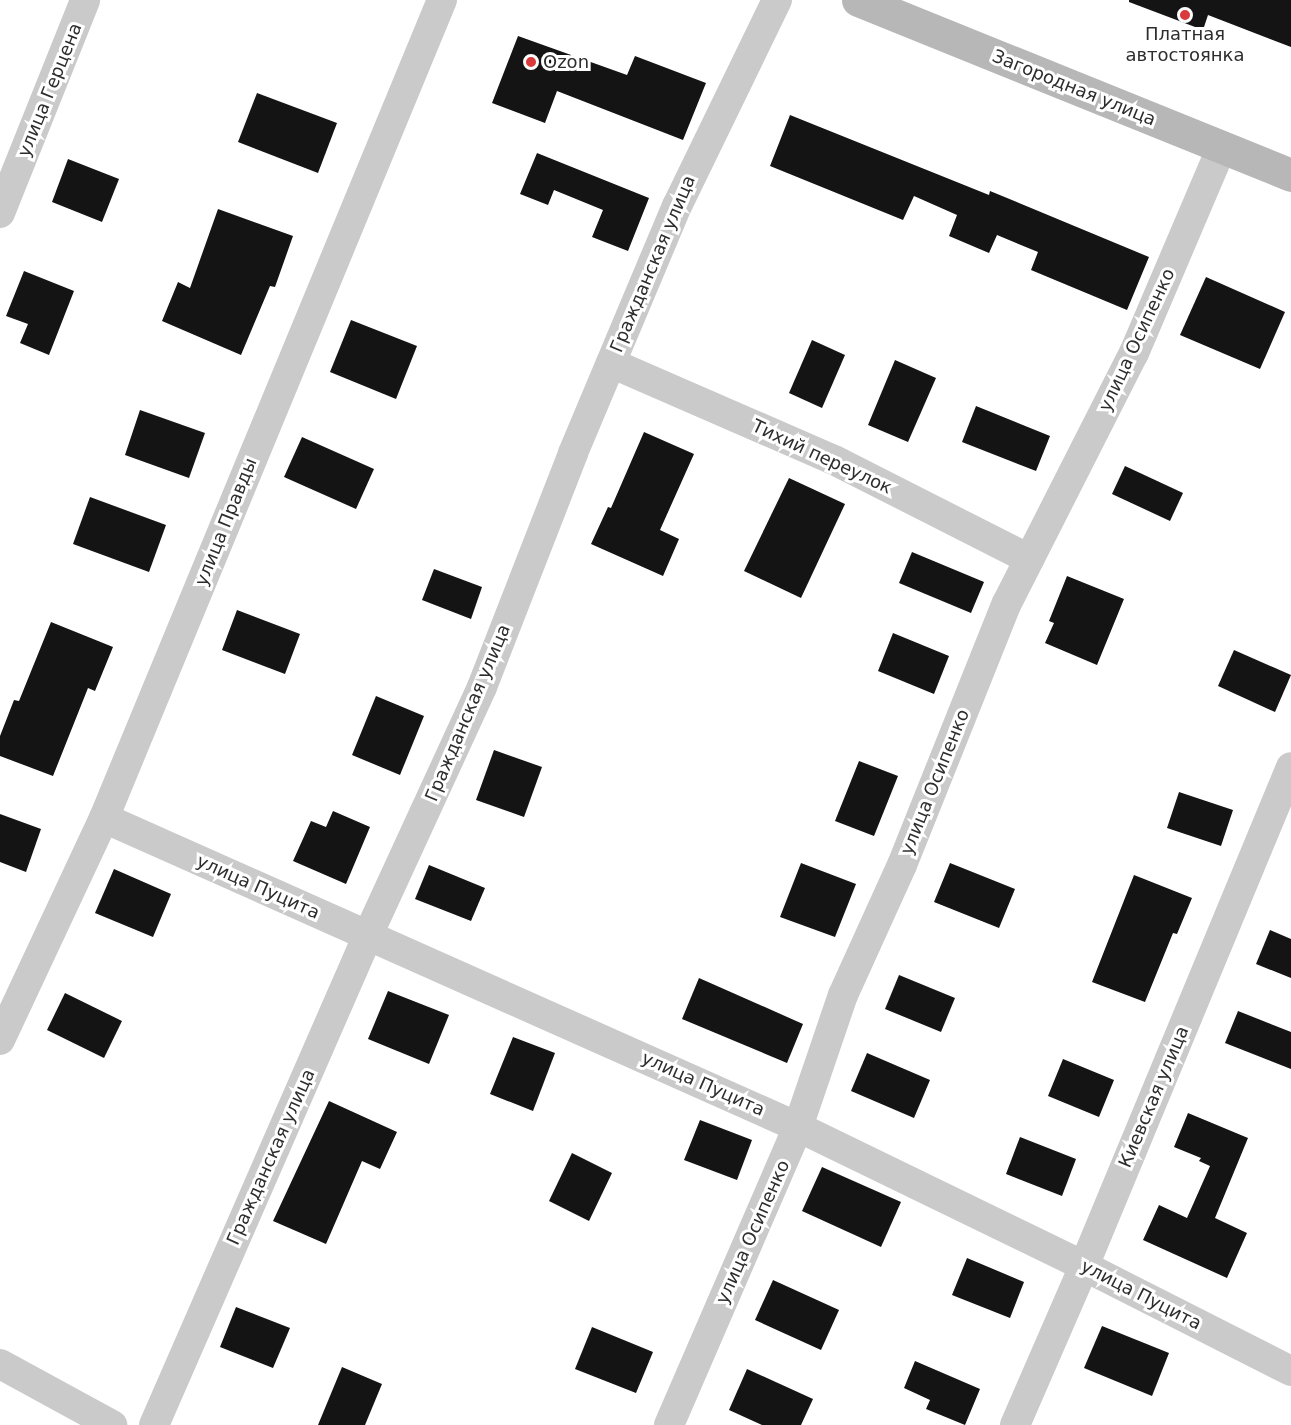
<!DOCTYPE html>
<html>
<head>
<meta charset="utf-8">
<style>
	body { margin:0 }
	#map { position:relative; width:1291px; height:1425px; overflow:hidden; background:#fff; font-family:"DejaVu Sans",sans-serif }
	div>[style] { position:absolute }
	.building>* { inset:0; background:#141414 }
	.street>* { height:30px; margin:-15px; padding:0 15px; transform-origin:15px; border-radius:15px; background:#cacaca }
	.secondary>* { height:33px; margin:-16.5px; padding:0 16.5px; transform-origin:16.5px; border-radius:16.5px; background:#b7b7b7 }
	.dots>* { width:16px; height:16px; translate:-50% -50%; box-sizing:border-box; border:3px solid #fff; border-radius:50% }
	span { translate:-50% -50%; white-space:nowrap; text-align:center; line-height:1.15; -webkit-text-stroke:6px #fff; paint-order:stroke }
	.poi-label { font-size:18px; color:#2d2d2d }
	.left { translate:0 -50%; text-align:left }
	.street-label { font-size:18px; color:#2d2d2d }
</style>
</head>
<body>
<div id="map">
	<div class="building">
		<div style="clip-path:polygon(1129px 0,1291px 0,1291px 47px,1208px 15px,1203px 30px,1129px 2px)"></div>
		<div style="clip-path:polygon(518px 36px,627px 75px,635px 56px,706px 83px,683px 140px,557px 91px,545px 123px,492px 103px)"></div>
		<div style="clip-path:polygon(257px 93px,337px 123px,318px 173px,238px 142px)"></div>
		<div style="clip-path:polygon(790px 115px,989px 195px,990px 191px,1149px 257px,1127px 310px,1031px 270px,1038px 252px,997px 235px,989px 253px,949px 236px,957px 215px,914px 196px,903px 220px,770px 166px)"></div>
		<div style="clip-path:polygon(537px 153px,649px 198px,628px 251px,592px 237px,603px 210px,554px 190px,548px 205px,520px 194px)"></div>
		<div style="clip-path:polygon(68px 159px,119px 179px,102px 222px,52px 202px)"></div>
		<div style="clip-path:polygon(218px 209px,293px 236px,275px 287px,270px 286px,241px 355px,162px 321px,178px 282px,190px 288px)"></div>
		<div style="clip-path:polygon(24px 271px,74px 291px,49px 355px,20px 343px,28px 324px,6px 316px)"></div>
		<div style="clip-path:polygon(1206px 277px,1285px 312px,1260px 369px,1180px 335px)"></div>
		<div style="clip-path:polygon(351px 320px,417px 346px,396px 399px,330px 372px)"></div>
		<div style="clip-path:polygon(812px 340px,845px 355px,822px 408px,789px 393px)"></div>
		<div style="clip-path:polygon(895px 360px,936px 378px,908px 442px,868px 425px)"></div>
		<div style="clip-path:polygon(976px 406px,1050px 436px,1036px 471px,962px 442px)"></div>
		<div style="clip-path:polygon(140px 410px,205px 433px,189px 478px,125px 455px)"></div>
		<div style="clip-path:polygon(644px 432px,694px 454px,660px 530px,679px 539px,663px 576px,591px 544px,608px 507px,611px 508px)"></div>
		<div style="clip-path:polygon(302px 437px,374px 469px,356px 509px,284px 477px)"></div>
		<div style="clip-path:polygon(1125px 466px,1183px 493px,1170px 521px,1112px 494px)"></div>
		<div style="clip-path:polygon(789px 478px,845px 504px,801px 598px,744px 571px)"></div>
		<div style="clip-path:polygon(90px 497px,166px 525px,149px 572px,73px 544px)"></div>
		<div style="clip-path:polygon(912px 552px,984px 582px,971px 613px,899px 583px)"></div>
		<div style="clip-path:polygon(434px 569px,482px 587px,471px 619px,422px 600px)"></div>
		<div style="clip-path:polygon(1067px 576px,1124px 599px,1097px 665px,1045px 643px,1054px 623px,1049px 621px)"></div>
		<div style="clip-path:polygon(237px 610px,300px 634px,285px 674px,222px 650px)"></div>
		<div style="clip-path:polygon(51px 622px,113px 647px,95px 691px,88px 688px,53px 776px,0 756px,0 736px,14px 700px,19px 701px)"></div>
		<div style="clip-path:polygon(893px 633px,949px 656px,934px 694px,878px 671px)"></div>
		<div style="clip-path:polygon(1234px 650px,1291px 675px,1275px 712px,1218px 686px)"></div>
		<div style="clip-path:polygon(376px 696px,424px 716px,400px 775px,352px 755px)"></div>
		<div style="clip-path:polygon(494px 750px,542px 767px,524px 817px,476px 800px)"></div>
		<div style="clip-path:polygon(859px 761px,898px 776px,874px 836px,835px 821px)"></div>
		<div style="clip-path:polygon(1179px 792px,1233px 810px,1221px 846px,1167px 828px)"></div>
		<div style="clip-path:polygon(333px 811px,370px 827px,346px 884px,293px 861px,311px 821px,326px 827px)"></div>
		<div style="clip-path:polygon(0 814px,41px 829px,26px 872px,0 862px)"></div>
		<div style="clip-path:polygon(801px 863px,856px 884px,835px 937px,780px 917px)"></div>
		<div style="clip-path:polygon(950px 863px,1015px 889px,999px 928px,934px 902px)"></div>
		<div style="clip-path:polygon(429px 865px,485px 888px,471px 921px,415px 899px)"></div>
		<div style="clip-path:polygon(114px 869px,171px 894px,153px 937px,95px 913px)"></div>
		<div style="clip-path:polygon(1134px 875px,1192px 898px,1177px 934px,1173px 933px,1145px 1002px,1092px 982px)"></div>
		<div style="clip-path:polygon(1270px 930px,1291px 939px,1291px 978px,1256px 964px)"></div>
		<div style="clip-path:polygon(899px 975px,955px 998px,941px 1032px,885px 1009px)"></div>
		<div style="clip-path:polygon(699px 978px,803px 1024px,787px 1063px,682px 1019px)"></div>
		<div style="clip-path:polygon(388px 991px,449px 1015px,429px 1064px,368px 1039px)"></div>
		<div style="clip-path:polygon(65px 993px,122px 1021px,104px 1058px,47px 1030px)"></div>
		<div style="clip-path:polygon(1238px 1011px,1291px 1032px,1291px 1069px,1225px 1043px)"></div>
		<div style="clip-path:polygon(513px 1037px,555px 1053px,533px 1111px,490px 1094px)"></div>
		<div style="clip-path:polygon(867px 1053px,930px 1080px,914px 1118px,851px 1091px)"></div>
		<div style="clip-path:polygon(1063px 1059px,1114px 1080px,1099px 1117px,1048px 1096px)"></div>
		<div style="clip-path:polygon(329px 1101px,397px 1132px,380px 1169px,362px 1161px,326px 1244px,273px 1221px)"></div>
		<div style="clip-path:polygon(1188px 1113px,1248px 1138px,1215px 1218px,1247px 1233px,1227px 1278px,1143px 1240px,1159px 1205px,1187px 1218px,1210px 1166px,1199px 1161px,1201px 1158px,1174px 1147px)"></div>
		<div style="clip-path:polygon(700px 1120px,752px 1140px,737px 1180px,684px 1160px)"></div>
		<div style="clip-path:polygon(1020px 1137px,1076px 1159px,1062px 1196px,1006px 1174px)"></div>
		<div style="clip-path:polygon(572px 1153px,612px 1173px,589px 1221px,549px 1201px)"></div>
		<div style="clip-path:polygon(822px 1167px,901px 1202px,881px 1247px,802px 1211px)"></div>
		<div style="clip-path:polygon(967px 1258px,1024px 1282px,1010px 1318px,952px 1295px)"></div>
		<div style="clip-path:polygon(773px 1280px,839px 1310px,821px 1350px,755px 1320px)"></div>
		<div style="clip-path:polygon(236px 1307px,290px 1328px,273px 1368px,220px 1347px)"></div>
		<div style="clip-path:polygon(1102px 1326px,1169px 1353px,1152px 1396px,1084px 1368px)"></div>
		<div style="clip-path:polygon(592px 1327px,653px 1352px,636px 1393px,575px 1369px)"></div>
		<div style="clip-path:polygon(915px 1361px,980px 1389px,965px 1425px,926px 1409px,930px 1400px,904px 1388px)"></div>
		<div style="clip-path:polygon(342px 1367px,382px 1384px,365px 1425px,318px 1425px)"></div>
		<div style="clip-path:polygon(747px 1369px,813px 1399px,801px 1425px,762px 1425px,729px 1410px)"></div>
	</div>
	<div class="street">
		<div style="left:0;top:213px;width:229px;rotate:-68.2deg"></div>
		<div style="left:611px;top:363px;width:243px;rotate:23.5deg"></div>
		<div style="left:834px;top:460px;width:219px;rotate:26.9deg"></div>
		<div style="left:104px;top:818px;width:760px;rotate:24deg"></div>
		<div style="left:798px;top:1127px;width:318px;rotate:25.9deg"></div>
		<div style="left:1084px;top:1266px;width:232px;rotate:26.9deg"></div>
		<div style="left:0;top:1040px;width:245px;rotate:-64.9deg"></div>
		<div style="left:104px;top:818px;width:885px;rotate:-67.55deg"></div>
		<div style="left:0;top:1364px;width:128px;rotate:28.6deg"></div>
		<div style="left:154px;top:1425px;width:535px;rotate:-66.41deg"></div>
		<div style="left:368px;top:935px;width:273px;rotate:-65.3deg"></div>
		<div style="left:482px;top:687px;width:251px;rotate:-68.7deg"></div>
		<div style="left:573px;top:453px;width:268px;rotate:-67.2deg"></div>
		<div style="left:677px;top:206px;width:229px;rotate:-64.1deg"></div>
		<div style="left:669px;top:1425px;width:325px;rotate:-66.6deg"></div>
		<div style="left:798px;top:1127px;width:139px;rotate:-71.2deg"></div>
		<div style="left:843px;top:995px;width:143px;rotate:-65.6deg"></div>
		<div style="left:902px;top:865px;width:282px;rotate:-68.2deg"></div>
		<div style="left:1007px;top:603px;width:280px;rotate:-63.1deg"></div>
		<div style="left:1134px;top:353px;width:224px;rotate:-66.9deg"></div>
		<div style="left:1015px;top:1425px;width:173px;rotate:-66.5deg"></div>
		<div style="left:1084px;top:1266px;width:540px;rotate:-67.47deg"></div>
	</div>
	<div class="secondary">
		<div style="left:858px;top:0;width:467px;rotate:22deg"></div>
	</div>
	<div class="dots">
		<div style="left:1185px;top:15px;background:#d93a3b"></div>
		<div style="left:531px;top:62px;background:#d93a3b"></div>
	</div>
	<div class="poi-label">
		<span style="left:1185px;top:45px">Платная<br>автостоянка</span>
		<span class="left" style="left:543px;top:62px">Ozon</span>
	</div>
	<div class="street-label">
		<span style="left:1074px;top:88px;rotate:22deg">Загородная улица</span>
		<span style="left:50px;top:90px;rotate:-68deg">улица Герцена</span>
		<span style="left:653px;top:264px;rotate:-67deg">Гражданская улица</span>
		<span style="left:1137px;top:340px;rotate:-65deg">улица Осипенко</span>
		<span style="left:822px;top:457px;rotate:25deg">Тихий переулок</span>
		<span style="left:226px;top:522px;rotate:-68deg">улица Правды</span>
		<span style="left:468px;top:713px;rotate:-67deg">Гражданская улица</span>
		<span style="left:935px;top:782px;rotate:-68deg">улица Осипенко</span>
		<span style="left:258px;top:887px;rotate:24deg">улица Пуцита</span>
		<span style="left:703px;top:1084px;rotate:24deg">улица Пуцита</span>
		<span style="left:1154px;top:1097px;rotate:-67deg">Киевская улица</span>
		<span style="left:271px;top:1157px;rotate:-66deg">Гражданская улица</span>
		<span style="left:753px;top:1232px;rotate:-66deg">улица Осипенко</span>
		<span style="left:1141px;top:1295px;rotate:27deg">улица Пуцита</span>
	</div>
</div>
</body>
</html>
